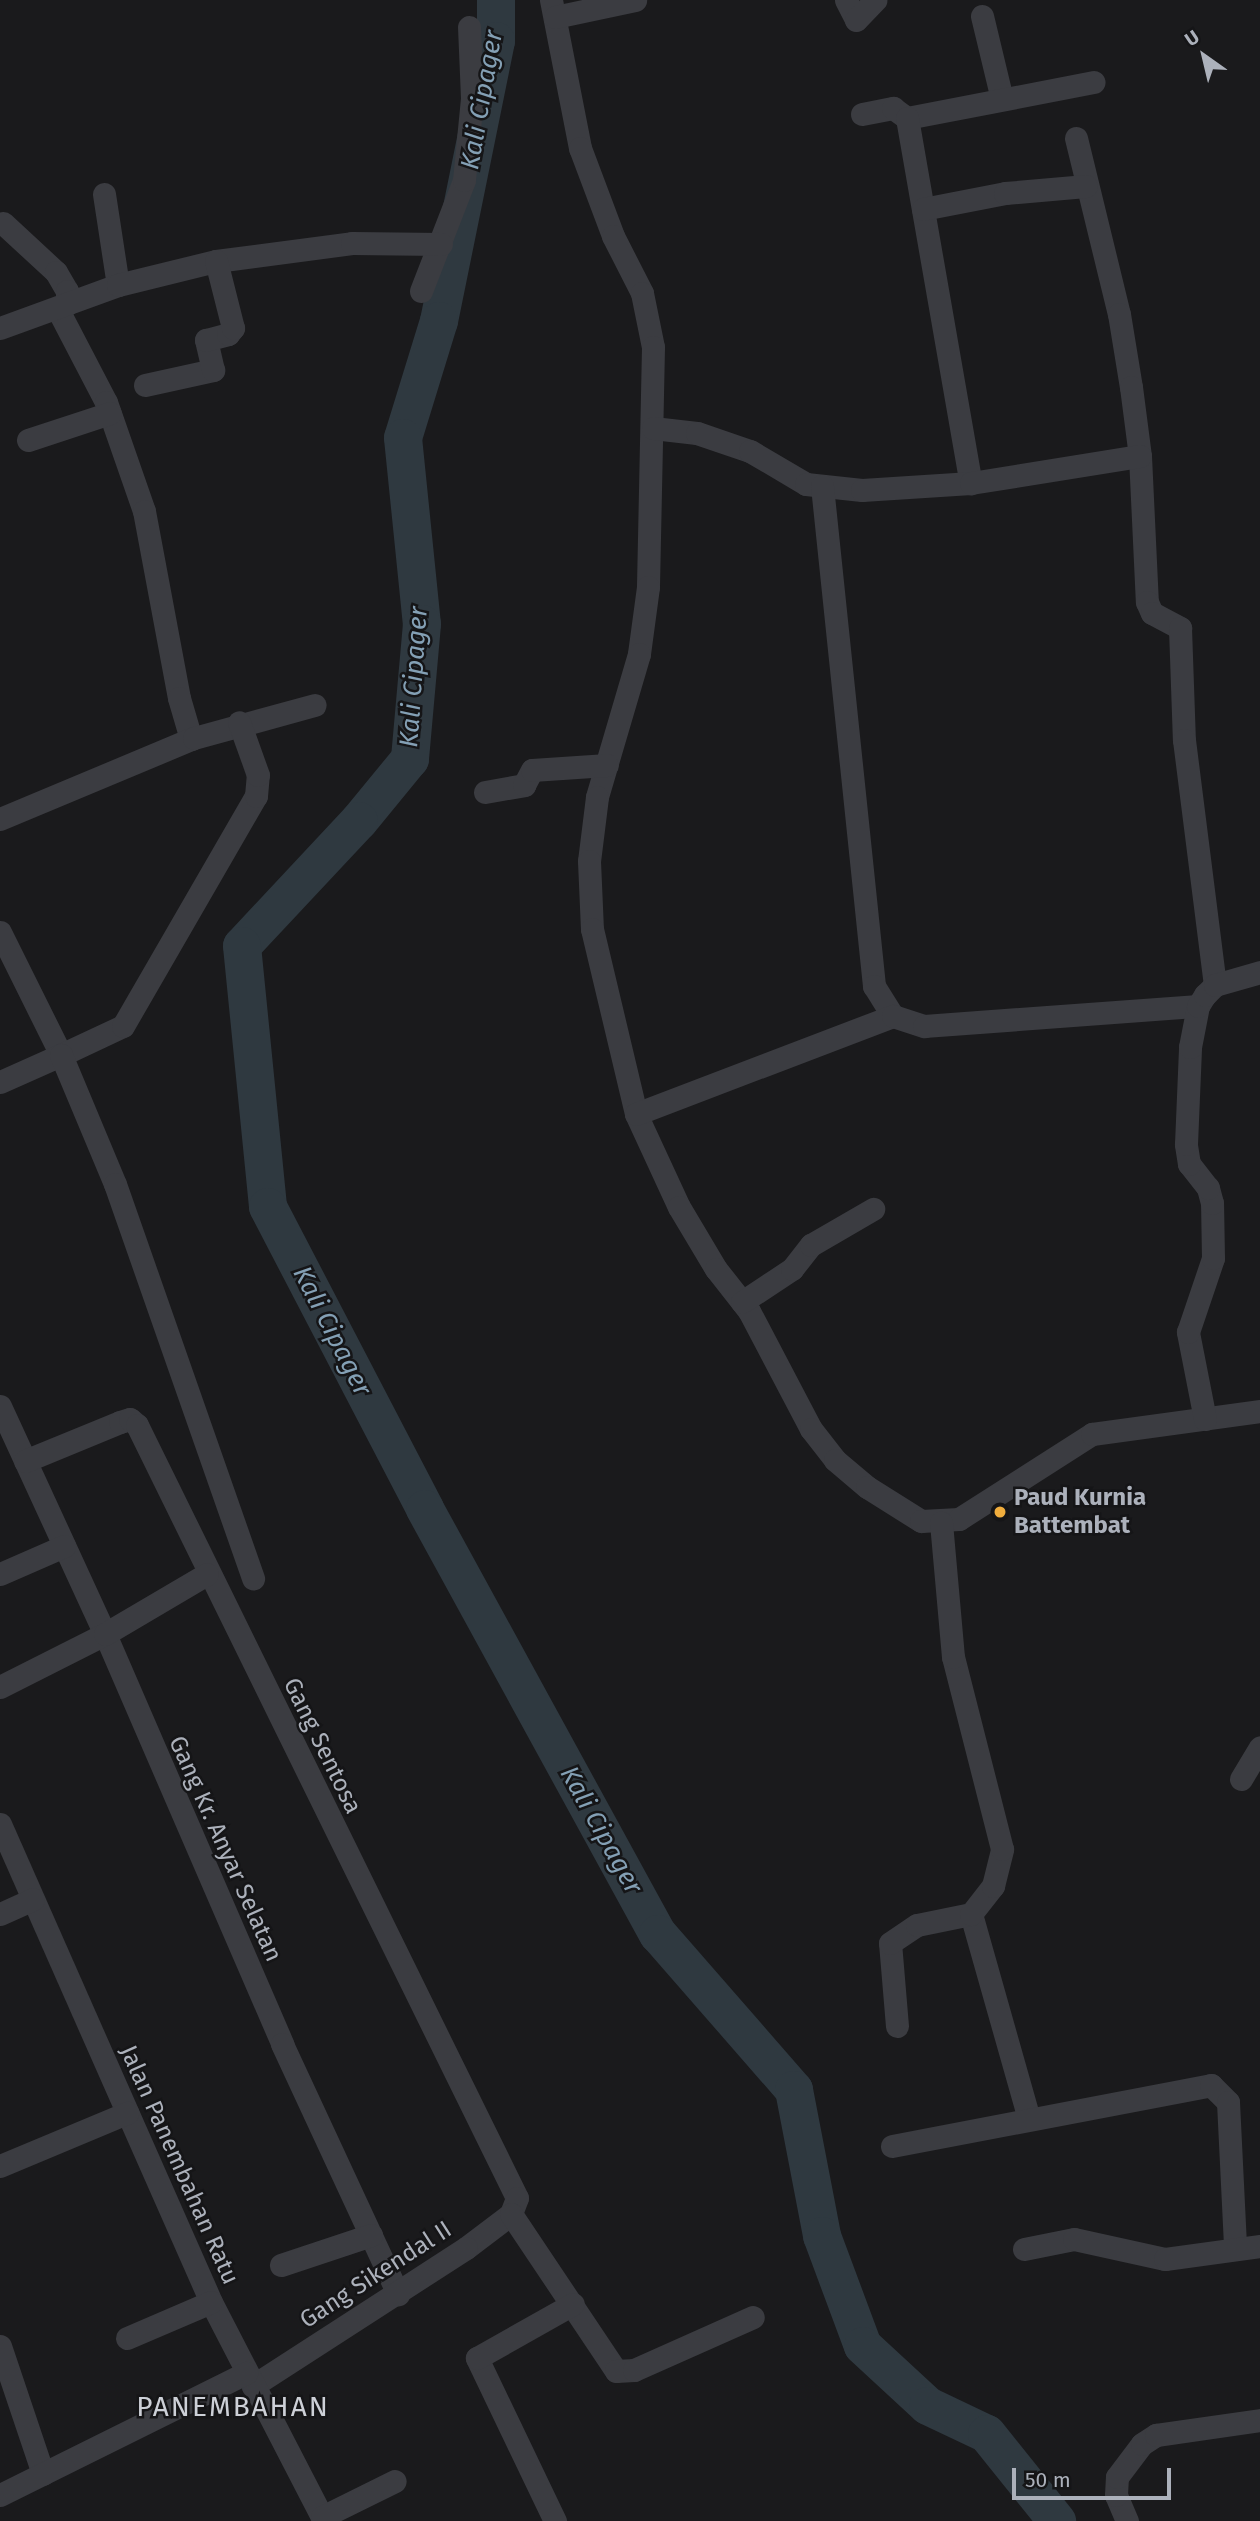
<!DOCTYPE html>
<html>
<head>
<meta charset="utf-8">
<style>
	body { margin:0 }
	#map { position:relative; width:1260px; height:2521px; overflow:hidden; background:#1a1a1c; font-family:"Fira Sans",sans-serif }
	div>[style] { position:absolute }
	.river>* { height:38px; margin:-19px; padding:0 19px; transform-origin:19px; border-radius:19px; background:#2f3940 }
	.minor>* { height:23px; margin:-11.5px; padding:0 11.5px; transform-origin:11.5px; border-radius:11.5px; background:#3b3c41 }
	.dots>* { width:19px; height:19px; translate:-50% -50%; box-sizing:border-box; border:4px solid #151517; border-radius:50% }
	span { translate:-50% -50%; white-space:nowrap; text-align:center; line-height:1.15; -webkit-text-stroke:5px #151517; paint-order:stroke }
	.poi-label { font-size:24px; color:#acb1bb; font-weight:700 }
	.left { translate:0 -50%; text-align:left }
	.street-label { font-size:24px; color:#acb1bb }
	.water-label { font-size:26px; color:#84a0b5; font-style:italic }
	.quarter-label { font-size:28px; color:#cdd0d7; letter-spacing:2px }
	.north { position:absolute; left:1169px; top:21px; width:70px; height:70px; -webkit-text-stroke:5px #151517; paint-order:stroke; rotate:326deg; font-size:19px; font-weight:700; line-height:28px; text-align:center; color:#acb1bb }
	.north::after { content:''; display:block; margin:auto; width:24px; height:32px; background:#acb1bb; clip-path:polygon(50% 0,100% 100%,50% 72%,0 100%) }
	.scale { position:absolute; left:1012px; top:2468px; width:159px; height:32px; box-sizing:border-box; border:4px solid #acb1bb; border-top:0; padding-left:9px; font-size:21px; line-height:24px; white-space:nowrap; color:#acb1bb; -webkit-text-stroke:5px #151517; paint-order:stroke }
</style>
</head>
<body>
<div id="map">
	<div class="river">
		<div style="left:496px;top:0;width:41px;rotate:90deg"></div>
		<div style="left:496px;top:41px;width:286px;rotate:101.5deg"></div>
		<div style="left:439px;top:321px;width:122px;rotate:107.1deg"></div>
		<div style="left:403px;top:438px;width:187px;rotate:84.2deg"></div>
		<div style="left:422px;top:624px;width:136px;rotate:95.1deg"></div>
		<div style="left:410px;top:759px;width:80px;rotate:129.4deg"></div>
		<div style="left:359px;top:821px;width:171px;rotate:133.1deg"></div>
		<div style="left:242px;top:946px;width:262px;rotate:84.3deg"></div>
		<div style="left:268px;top:1207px;width:340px;rotate:62.5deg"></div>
		<div style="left:425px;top:1509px;width:485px;rotate:61.3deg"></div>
		<div style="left:658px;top:1934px;width:207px;rotate:48.9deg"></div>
		<div style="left:794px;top:2090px;width:149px;rotate:79.1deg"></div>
		<div style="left:822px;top:2236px;width:117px;rotate:69.6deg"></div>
		<div style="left:863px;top:2346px;width:88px;rotate:42.7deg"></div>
		<div style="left:928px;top:2406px;width:65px;rotate:25.4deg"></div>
		<div style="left:987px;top:2434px;width:112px;rotate:51.2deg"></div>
	</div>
	<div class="minor">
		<div style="left:551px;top:0;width:151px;rotate:78.9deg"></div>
		<div style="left:580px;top:148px;width:94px;rotate:69.4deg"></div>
		<div style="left:613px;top:236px;width:64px;rotate:63deg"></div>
		<div style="left:642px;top:293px;width:55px;rotate:78.5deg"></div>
		<div style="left:653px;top:347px;width:240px;rotate:91.2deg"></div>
		<div style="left:648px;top:587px;width:68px;rotate:97.7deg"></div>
		<div style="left:639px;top:654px;width:149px;rotate:106.4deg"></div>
		<div style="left:597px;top:797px;width:64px;rotate:97.1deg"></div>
		<div style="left:589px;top:861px;width:68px;rotate:87.5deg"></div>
		<div style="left:592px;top:929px;width:190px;rotate:76.6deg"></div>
		<div style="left:636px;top:1114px;width:102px;rotate:65.2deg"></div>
		<div style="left:679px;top:1207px;width:72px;rotate:59.2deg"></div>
		<div style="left:716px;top:1269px;width:53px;rotate:51.8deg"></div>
		<div style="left:749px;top:1311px;width:133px;rotate:62.3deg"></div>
		<div style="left:811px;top:1429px;width:39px;rotate:52deg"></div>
		<div style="left:835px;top:1460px;width:42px;rotate:40.2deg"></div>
		<div style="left:867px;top:1487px;width:64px;rotate:32.2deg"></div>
		<div style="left:921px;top:1521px;width:38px;rotate:-3deg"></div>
		<div style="left:959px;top:1519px;width:158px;rotate:-32.6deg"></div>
		<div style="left:1092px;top:1434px;width:170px;rotate:-7.8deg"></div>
		<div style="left:846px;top:0;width:22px;rotate:63deg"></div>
		<div style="left:856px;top:20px;width:28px;rotate:-46deg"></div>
		<div style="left:982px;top:16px;width:85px;rotate:76.5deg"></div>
		<div style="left:555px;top:17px;width:82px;rotate:-12deg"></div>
		<div style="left:862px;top:114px;width:32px;rotate:-11deg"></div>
		<div style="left:893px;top:108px;width:17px;rotate:36deg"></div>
		<div style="left:907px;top:118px;width:190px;rotate:-10.9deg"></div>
		<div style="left:907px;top:118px;width:371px;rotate:80.1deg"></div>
		<div style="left:1076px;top:138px;width:181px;rotate:76.3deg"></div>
		<div style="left:1119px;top:314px;width:74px;rotate:80.7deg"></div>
		<div style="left:1131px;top:387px;width:70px;rotate:82.6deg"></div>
		<div style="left:1140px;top:456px;width:146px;rotate:87.3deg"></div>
		<div style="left:1147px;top:602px;width:12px;rotate:66deg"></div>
		<div style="left:1152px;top:613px;width:32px;rotate:28deg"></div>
		<div style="left:1180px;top:628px;width:112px;rotate:88deg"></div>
		<div style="left:1184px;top:740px;width:247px;rotate:82.8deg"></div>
		<div style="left:104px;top:194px;width:92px;rotate:81.3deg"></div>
		<div style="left:923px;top:209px;width:84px;rotate:-11deg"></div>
		<div style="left:1005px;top:193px;width:81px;rotate:-4.9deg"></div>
		<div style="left:3px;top:223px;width:72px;rotate:42.8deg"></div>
		<div style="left:56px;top:272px;width:22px;rotate:60deg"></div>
		<div style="left:67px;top:291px;width:13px;rotate:90deg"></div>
		<div style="left:421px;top:291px;width:119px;rotate:-68.8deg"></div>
		<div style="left:464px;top:180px;width:82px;rotate:-84.4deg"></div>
		<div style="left:472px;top:98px;width:71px;rotate:-92.4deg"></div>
		<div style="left:57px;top:308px;width:106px;rotate:62.5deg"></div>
		<div style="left:106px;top:402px;width:115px;rotate:70.8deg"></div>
		<div style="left:144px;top:511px;width:190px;rotate:79.4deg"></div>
		<div style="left:179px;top:698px;width:43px;rotate:73.7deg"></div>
		<div style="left:0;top:328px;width:126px;rotate:-20deg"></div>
		<div style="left:118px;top:285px;width:101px;rotate:-13.8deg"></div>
		<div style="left:216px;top:261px;width:137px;rotate:-7.5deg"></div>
		<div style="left:352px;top:243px;width:89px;rotate:0.6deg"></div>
		<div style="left:145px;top:385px;width:70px;rotate:-12.4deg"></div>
		<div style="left:213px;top:370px;width:31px;rotate:-103deg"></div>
		<div style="left:206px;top:340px;width:23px;rotate:-15deg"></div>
		<div style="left:228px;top:334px;width:8px;rotate:-50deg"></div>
		<div style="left:233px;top:328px;width:69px;rotate:-104.2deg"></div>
		<div style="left:653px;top:428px;width:44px;rotate:6.5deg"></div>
		<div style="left:697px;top:433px;width:56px;rotate:18.8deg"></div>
		<div style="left:750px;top:451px;width:65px;rotate:30.5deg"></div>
		<div style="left:806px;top:484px;width:56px;rotate:6.1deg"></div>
		<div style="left:862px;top:490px;width:109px;rotate:-3.7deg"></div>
		<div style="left:971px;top:483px;width:171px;rotate:-9.1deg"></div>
		<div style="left:28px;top:440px;width:86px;rotate:-18.2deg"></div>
		<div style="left:822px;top:486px;width:503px;rotate:84.06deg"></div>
		<div style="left:874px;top:986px;width:36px;rotate:58deg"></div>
		<div style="left:485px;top:792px;width:40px;rotate:-10deg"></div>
		<div style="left:524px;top:785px;width:17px;rotate:-62deg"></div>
		<div style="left:532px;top:770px;width:75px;rotate:-3.8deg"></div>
		<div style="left:0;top:819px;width:210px;rotate:-22.7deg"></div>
		<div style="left:194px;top:738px;width:125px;rotate:-15.3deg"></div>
		<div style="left:0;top:932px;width:137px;rotate:63.6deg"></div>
		<div style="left:61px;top:1055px;width:68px;rotate:-25.1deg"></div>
		<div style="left:123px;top:1026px;width:266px;rotate:-60deg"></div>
		<div style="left:256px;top:796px;width:21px;rotate:-85deg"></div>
		<div style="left:258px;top:775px;width:56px;rotate:-109.7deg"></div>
		<div style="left:0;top:1082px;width:67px;rotate:-23.9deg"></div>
		<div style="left:61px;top:1055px;width:140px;rotate:67.3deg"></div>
		<div style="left:115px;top:1184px;width:418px;rotate:70.7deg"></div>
		<div style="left:636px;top:1114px;width:275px;rotate:-20.9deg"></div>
		<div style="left:893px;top:1016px;width:33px;rotate:18deg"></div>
		<div style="left:924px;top:1026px;width:275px;rotate:-4.2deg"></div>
		<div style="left:742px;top:1302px;width:60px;rotate:-33.4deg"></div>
		<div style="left:792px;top:1269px;width:31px;rotate:-52deg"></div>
		<div style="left:811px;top:1245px;width:72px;rotate:-30.1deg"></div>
		<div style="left:0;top:1406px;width:251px;rotate:65.3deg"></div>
		<div style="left:105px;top:1634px;width:447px;rotate:66.6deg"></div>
		<div style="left:282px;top:2044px;width:276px;rotate:65.1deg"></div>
		<div style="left:1205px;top:1419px;width:89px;rotate:-101.1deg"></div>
		<div style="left:1188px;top:1332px;width:78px;rotate:-71.3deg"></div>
		<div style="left:1213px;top:1258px;width:55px;rotate:-91deg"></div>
		<div style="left:1212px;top:1203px;width:16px;rotate:-105deg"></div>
		<div style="left:1208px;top:1188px;width:31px;rotate:-128deg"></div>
		<div style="left:1189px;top:1164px;width:20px;rotate:-99deg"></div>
		<div style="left:1186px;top:1144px;width:97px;rotate:-87.6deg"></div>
		<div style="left:1190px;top:1047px;width:42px;rotate:-79deg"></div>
		<div style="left:1198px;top:1006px;width:13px;rotate:-58deg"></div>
		<div style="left:1205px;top:995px;width:14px;rotate:-45deg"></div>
		<div style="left:1215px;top:985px;width:47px;rotate:-16.1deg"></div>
		<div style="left:25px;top:1461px;width:103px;rotate:-22.3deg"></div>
		<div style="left:120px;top:1422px;width:10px;rotate:-17deg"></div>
		<div style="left:130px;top:1419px;width:9px;rotate:41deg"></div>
		<div style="left:137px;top:1425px;width:861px;rotate:63.82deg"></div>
		<div style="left:517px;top:2198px;width:17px;rotate:111deg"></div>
		<div style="left:511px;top:2214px;width:56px;rotate:142.9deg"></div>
		<div style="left:466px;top:2248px;width:254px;rotate:147.1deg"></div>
		<div style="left:0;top:1574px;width:70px;rotate:-23.6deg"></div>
		<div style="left:0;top:1687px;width:118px;rotate:-26.8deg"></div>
		<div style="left:105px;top:1634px;width:118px;rotate:-30.5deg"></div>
		<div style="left:1241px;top:1779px;width:37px;rotate:-59deg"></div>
		<div style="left:0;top:1824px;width:522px;rotate:66.18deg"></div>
		<div style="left:211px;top:2302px;width:246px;rotate:62.7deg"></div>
		<div style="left:0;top:1914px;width:36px;rotate:-24deg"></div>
		<div style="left:971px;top:1914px;width:213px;rotate:74.2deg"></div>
		<div style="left:897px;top:2026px;width:83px;rotate:-94.8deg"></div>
		<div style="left:890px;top:1943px;width:32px;rotate:-34deg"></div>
		<div style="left:917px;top:1925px;width:55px;rotate:-11.5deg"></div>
		<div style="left:971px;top:1914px;width:36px;rotate:-52deg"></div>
		<div style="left:993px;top:1886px;width:38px;rotate:-76deg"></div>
		<div style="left:1002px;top:1849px;width:198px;rotate:-104.3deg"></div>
		<div style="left:953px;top:1657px;width:135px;rotate:-95.1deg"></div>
		<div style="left:892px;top:2146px;width:325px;rotate:-10.8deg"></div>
		<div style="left:1211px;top:2085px;width:24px;rotate:45deg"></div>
		<div style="left:1228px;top:2102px;width:145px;rotate:87.2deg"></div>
		<div style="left:0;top:2166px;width:138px;rotate:-22.7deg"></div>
		<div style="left:511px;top:2214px;width:189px;rotate:56.2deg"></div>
		<div style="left:616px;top:2371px;width:18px;rotate:-3deg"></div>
		<div style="left:634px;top:2370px;width:130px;rotate:-24deg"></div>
		<div style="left:1024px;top:2249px;width:51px;rotate:-11.3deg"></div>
		<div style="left:1074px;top:2239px;width:93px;rotate:12.4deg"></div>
		<div style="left:1165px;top:2259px;width:96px;rotate:-7.8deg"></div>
		<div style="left:281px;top:2265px;width:95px;rotate:-18.4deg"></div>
		<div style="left:127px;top:2338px;width:91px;rotate:-23.2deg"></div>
		<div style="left:0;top:2346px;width:135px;rotate:71.4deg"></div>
		<div style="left:0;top:2495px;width:275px;rotate:-26.4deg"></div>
		<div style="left:322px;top:2517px;width:81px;rotate:-26.3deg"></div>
		<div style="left:555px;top:2521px;width:181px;rotate:-115.6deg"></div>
		<div style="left:477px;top:2358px;width:110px;rotate:-29.4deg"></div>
		<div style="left:1127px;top:2521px;width:28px;rotate:-113deg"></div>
		<div style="left:1116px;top:2495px;width:18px;rotate:-87deg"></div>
		<div style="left:1117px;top:2477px;width:41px;rotate:-52.9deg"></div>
		<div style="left:1142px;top:2444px;width:17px;rotate:-33deg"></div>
		<div style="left:1156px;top:2435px;width:105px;rotate:-8.2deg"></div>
	</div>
	<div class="dots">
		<div style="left:1000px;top:1512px;background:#f0ad3d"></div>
	</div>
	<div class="poi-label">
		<span class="left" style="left:1014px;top:1512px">Paud Kurnia<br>Battembat</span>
	</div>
	<div class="street-label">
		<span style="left:322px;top:1746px;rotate:64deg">Gang Sentosa</span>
		<span style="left:225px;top:1849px;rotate:66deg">Gang Kr. Anyar Selatan</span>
		<span style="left:179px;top:2165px;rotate:66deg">Jalan Panembahan Ratu</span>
		<span style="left:376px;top:2275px;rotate:-33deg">Gang Sikendal II</span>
	</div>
	<div class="water-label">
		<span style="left:482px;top:100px;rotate:-80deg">Kali Cipager</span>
		<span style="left:414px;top:677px;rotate:-86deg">Kali Cipager</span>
		<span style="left:332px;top:1331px;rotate:63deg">Kali Cipager</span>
		<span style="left:601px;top:1830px;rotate:61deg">Kali Cipager</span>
	</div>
	<div class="quarter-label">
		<span style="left:233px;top:2407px">PANEMBAHAN</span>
	</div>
	<div class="north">U</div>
	<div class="scale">50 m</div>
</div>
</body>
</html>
